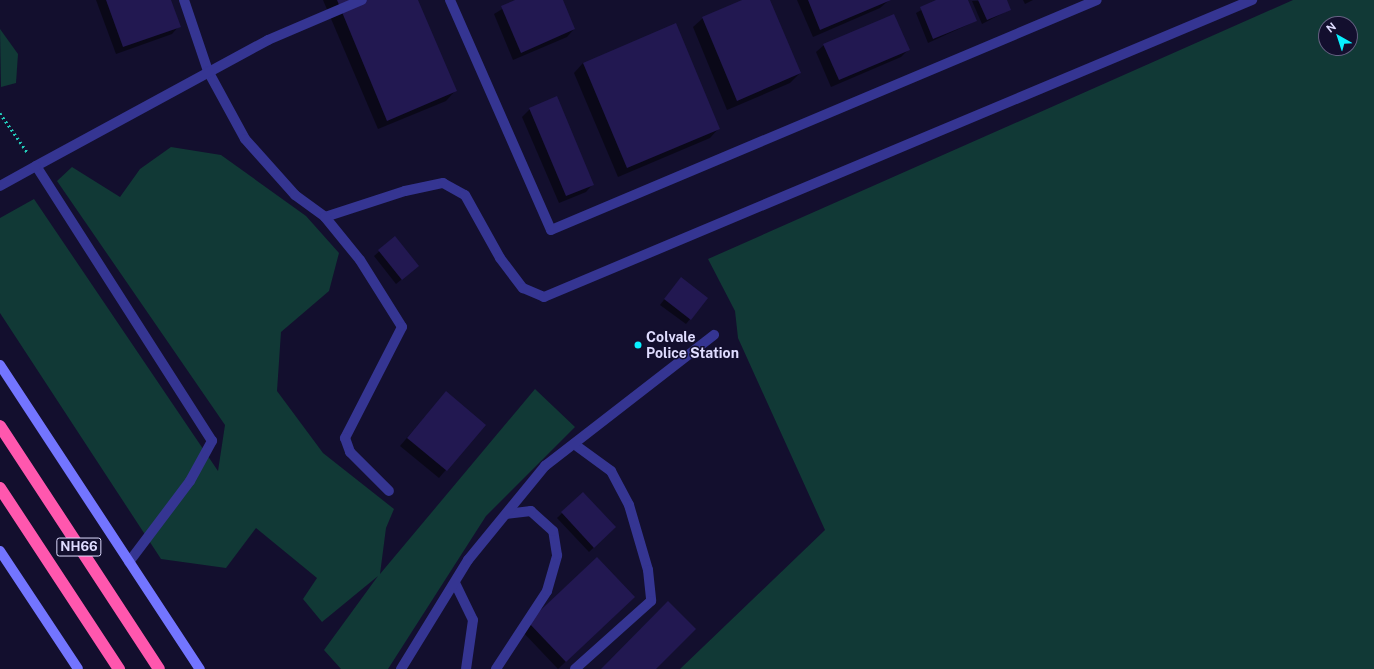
<!DOCTYPE html>
<html>
<head>
<meta charset="utf-8">
<style>
	body { margin:0 }
	#map { position:relative; width:1374px; height:669px; overflow:hidden; background:#130f2e; font-family:"Public Sans",sans-serif }
	div>[style] { position:absolute }
	.green>* { inset:0; background:#113936 }
	.shadow>* { inset:0; background:#0007 }
	.building>* { inset:0; background:#221851 }
	.path>* { height:2.5px; margin-top:-1.25px; transform-origin:0; background:repeating-linear-gradient(90deg,#23ccbb 0 2px,transparent 0 5px) }
	.lane>* { height:10px; margin:-5px; padding:0 5px; transform-origin:5px; border-radius:5px; background:#353592 }
	.street>* { height:10px; margin:-5px; padding:0 5px; transform-origin:5px; border-radius:5px; background:#353592 }
	.secondary>* { height:10px; margin:-5px; padding:0 5px; transform-origin:5px; border-radius:5px; background:#7375ff }
	.highway>* { height:12px; margin:-6px; padding:0 6px; transform-origin:6px; border-radius:6px; background:#ff57ae }
	.dots>* { width:11px; height:11px; translate:-50% -50%; box-sizing:border-box; border:2px solid #130f2e; border-radius:50% }
	span { translate:-50% -50%; white-space:nowrap; text-align:center; line-height:1.15; -webkit-text-stroke:3px #130f2e; paint-order:stroke }
	.shield-label span { padding:1px 3px; background:#130f2e; border:1px solid; border-radius:3px; -webkit-text-stroke-width:0 }
	.shield-label { font-size:13px; color:#dfdcff; font-weight:700 }
	.poi-label { font-size:14px; color:#dfdcff; font-weight:700 }
	.left { translate:0 -50%; text-align:left }
	.north { position:absolute; left:1318px; top:16px; width:40px; height:40px; box-sizing:border-box; background:#130f2e; border:1px solid #656182; border-radius:50%; rotate:321deg; font-size:11px; font-weight:700; line-height:16px; text-align:center; color:#dfdcff }
	.north::after { content:''; display:block; margin:auto; width:14px; height:18px; background:#08f0ff; clip-path:polygon(50% 0,100% 100%,50% 72%,0 100%) }
</style>
</head>
<body>
<div id="map">
	<div class="green">
		<div style="clip-path:polygon(evenodd,1293px 0,1374px 0,1374px 669px,680px 669px,825px 530px,738px 338px,735px 311px,708px 259px,1293px 0,1326px 24px,1350px 24px,1350px 48px,1326px 48px,1326px 24px)"></div>
		<div style="clip-path:polygon(0 29px,18px 54px,16px 83px,1px 87px)"></div>
		<div style="clip-path:polygon(171px 147px,221px 155px,306px 216px,339px 253px,329px 291px,281px 332px,277px 391px,323px 453px,394px 509px,386px 528px,380px 574px,535px 389px,575px 427px,486px 516px,388px 669px,341px 669px,324px 650px,378px 576px,322px 622px,303px 599px,317px 578px,256px 528px,226px 568px,161px 559px,0 313px,0 218px,34px 199px,218px 471px,225px 425px,57px 181px,72px 167px,120px 197px,140px 169px)"></div>
	</div>
	<div class="shadow">
		<div style="clip-path:polygon(96px 0,170px 0,179px 26px,172px 34px,116px 54px)"></div>
		<div style="clip-path:polygon(323px 0,417px 0,455px 91px,446px 101px,378px 129px)"></div>
		<div style="clip-path:polygon(517px 0,562px 0,574px 29px,567px 37px,513px 60px,494px 14px)"></div>
		<div style="clip-path:polygon(744px 0,769px 0,800px 73px,790px 83px,727px 110px,693px 27px,703px 18px)"></div>
		<div style="clip-path:polygon(797px 0,887px 0,888px 1px,880px 8px,813px 37px)"></div>
		<div style="clip-path:polygon(939px 0,967px 0,976px 21px,928px 43px,916px 13px)"></div>
		<div style="clip-path:polygon(1006px 0,1009px 10px,982px 24px,972px 1px)"></div>
		<div style="clip-path:polygon(1023px 0,1033px 0,1025px 4px)"></div>
		<div style="clip-path:polygon(824px 45px,908px 50px,901px 57px,831px 87px,816px 52px)"></div>
		<div style="clip-path:polygon(583px 63px,719px 128px,710px 138px,618px 177px,574px 73px)"></div>
		<div style="clip-path:polygon(530px 109px,593px 184px,586px 192px,559px 203px,522px 117px)"></div>
		<div style="clip-path:polygon(395px 238px,413px 270px,396px 284px,374px 256px)"></div>
		<div style="clip-path:polygon(676px 284px,690px 319px,686px 324px,660px 305px)"></div>
		<div style="clip-path:polygon(446px 392px,484px 425px,439px 478px,400px 446px)"></div>
		<div style="clip-path:polygon(583px 493px,615px 527px,589px 552px,557px 518px)"></div>
		<div style="clip-path:polygon(626px 604px,558px 669px,521px 630px,528px 623px)"></div>
	</div>
	<div class="building">
		<div style="clip-path:polygon(106px 0,171px 0,181px 27px,123px 47px)"></div>
		<div style="clip-path:polygon(337px 0,418px 0,457px 91px,387px 121px)"></div>
		<div style="clip-path:polygon(515px 0,563px 0,575px 29px,521px 53px,501px 6px)"></div>
		<div style="clip-path:polygon(742px 0,770px 0,801px 73px,737px 101px,702px 17px)"></div>
		<div style="clip-path:polygon(808px 0,891px 0,820px 30px)"></div>
		<div style="clip-path:polygon(936px 0,968px 0,977px 21px,933px 39px,920px 7px)"></div>
		<div style="clip-path:polygon(978px 0,1007px 0,1011px 10px,987px 20px)"></div>
		<div style="clip-path:polygon(894px 14px,910px 50px,839px 80px,823px 44px)"></div>
		<div style="clip-path:polygon(676px 23px,720px 129px,627px 168px,583px 63px)"></div>
		<div style="clip-path:polygon(557px 96px,594px 185px,566px 196px,529px 108px)"></div>
		<div style="clip-path:polygon(395px 236px,419px 266px,402px 280px,378px 250px)"></div>
		<div style="clip-path:polygon(681px 277px,708px 298px,691px 320px,664px 299px)"></div>
		<div style="clip-path:polygon(446px 391px,486px 425px,447px 471px,407px 438px)"></div>
		<div style="clip-path:polygon(583px 492px,616px 527px,594px 548px,561px 512px)"></div>
		<div style="clip-path:polygon(597px 557px,635px 597px,566px 662px,528px 622px)"></div>
		<div style="clip-path:polygon(668px 601px,696px 629px,656px 669px,601px 669px)"></div>
	</div>
	<div class="path">
		<div style="left:0;top:113px;width:49px;rotate:55deg"></div>
	</div>
	<div class="lane">
		<div style="left:184px;top:0;width:75px;rotate:71.3deg"></div>
		<div style="left:208px;top:71px;width:77px;rotate:61.4deg"></div>
		<div style="left:245px;top:139px;width:75px;rotate:48.2deg"></div>
		<div style="left:295px;top:195px;width:37px;rotate:36deg"></div>
		<div style="left:325px;top:217px;width:84px;rotate:-18deg"></div>
		<div style="left:405px;top:191px;width:39px;rotate:-12deg"></div>
		<div style="left:443px;top:183px;width:25px;rotate:29deg"></div>
		<div style="left:465px;top:195px;width:72px;rotate:60.9deg"></div>
		<div style="left:500px;top:258px;width:38px;rotate:53deg"></div>
		<div style="left:523px;top:288px;width:23px;rotate:23deg"></div>
		<div style="left:544px;top:297px;width:768px;rotate:-22.76deg"></div>
		<div style="left:450px;top:0;width:251px;rotate:66.3deg"></div>
		<div style="left:551px;top:230px;width:592px;rotate:-22.84deg"></div>
		<div style="left:325px;top:217px;width:55px;rotate:50.9deg"></div>
		<div style="left:360px;top:260px;width:79px;rotate:57.9deg"></div>
		<div style="left:402px;top:327px;width:125px;rotate:117.2deg"></div>
		<div style="left:345px;top:438px;width:15px;rotate:70deg"></div>
		<div style="left:350px;top:452px;width:55px;rotate:45deg"></div>
		<div style="left:574px;top:444px;width:46px;rotate:36.1deg"></div>
		<div style="left:611px;top:471px;width:38px;rotate:62deg"></div>
		<div style="left:629px;top:505px;width:68px;rotate:73.7deg"></div>
		<div style="left:648px;top:570px;width:31px;rotate:84deg"></div>
		<div style="left:651px;top:601px;width:102px;rotate:138.2deg"></div>
		<div style="left:129px;top:562px;width:101px;rotate:-53deg"></div>
		<div style="left:190px;top:481px;width:46px;rotate:-61.2deg"></div>
		<div style="left:212px;top:441px;width:326px;rotate:-122.6deg"></div>
		<div style="left:36px;top:166px;width:264px;rotate:-28.5deg"></div>
		<div style="left:268px;top:40px;width:102px;rotate:-23.1deg"></div>
		<div style="left:455px;top:583px;width:41px;rotate:64.1deg"></div>
		<div style="left:473px;top:620px;width:49px;rotate:98.1deg"></div>
		<div style="left:496px;top:669px;width:93px;rotate:-56.8deg"></div>
		<div style="left:547px;top:591px;width:37px;rotate:-74deg"></div>
		<div style="left:557px;top:555px;width:24px;rotate:-99deg"></div>
		<div style="left:553px;top:531px;width:30px;rotate:-138deg"></div>
		<div style="left:531px;top:511px;width:25px;rotate:173deg"></div>
	</div>
	<div class="street">
		<div style="left:0;top:186px;width:41px;rotate:-29.1deg"></div>
		<div style="left:401px;top:669px;width:128px;rotate:-58.4deg"></div>
		<div style="left:468px;top:560px;width:122px;rotate:-50.7deg"></div>
		<div style="left:545px;top:466px;width:214px;rotate:-37.8deg"></div>
	</div>
	<div class="secondary">
		<div style="left:0;top:365px;width:364px;rotate:56.7deg"></div>
		<div style="left:0;top:551px;width:141px;rotate:56.5deg"></div>
	</div>
	<div class="highway">
		<div style="left:0;top:426px;width:290px;rotate:56.8deg"></div>
		<div style="left:0;top:488px;width:217px;rotate:56.7deg"></div>
	</div>
	<div class="dots">
		<div style="left:638px;top:345px;background:#08f0ff"></div>
	</div>
	<div class="shield-label">
		<span style="left:79px;top:547px">NH66</span>
	</div>
	<div class="poi-label">
		<span class="left" style="left:646px;top:345px">Colvale<br>Police Station</span>
	</div>
	<div class="north">N</div>
</div>
</body>
</html>
